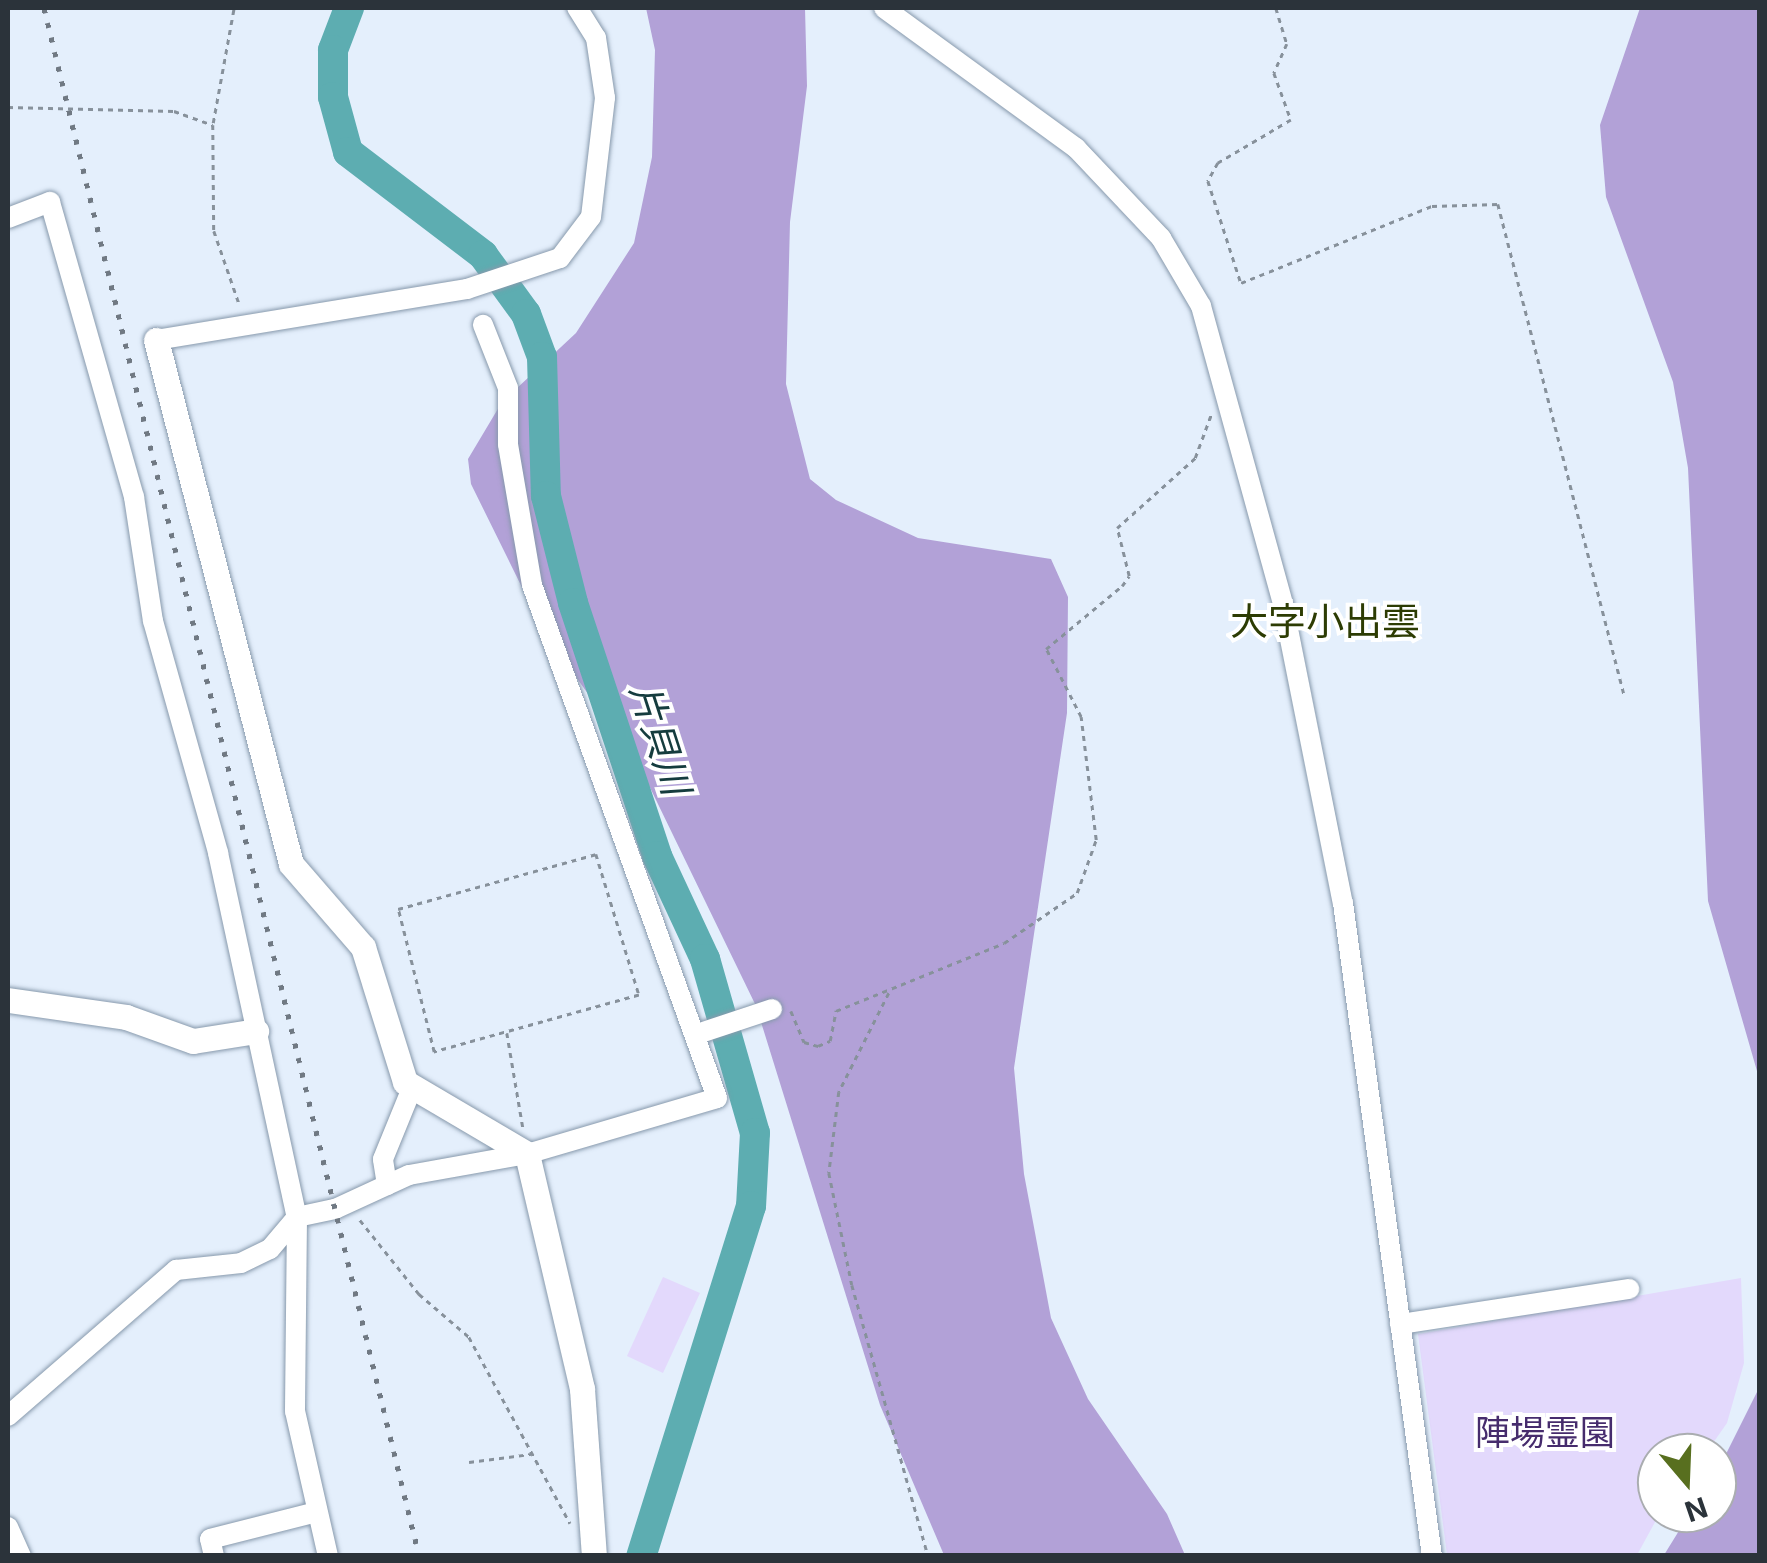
<!DOCTYPE html>
<html>
<head>
<meta charset="utf-8">
<style>
	body { margin:0 }
	#map { position:relative; width:1767px; height:1563px; overflow:hidden; background:#e4effc; font-family:Inter,"Noto Sans JP",sans-serif }
	div>[style] { position:absolute }
	.green>* { inset:0; background:#e3d9fc }
	.forest>* { inset:0; background:#b2a1d7 }
	.river>* { height:30px; margin:-15px; padding:0 15px; transform-origin:15px; border-radius:15px; background:#5dadb1 }
	.path>* { height:2.5px; margin-top:-1.25px; transform-origin:0; background:repeating-linear-gradient(90deg,#87919b 0 5px,transparent 0 10px) }
	.roads { filter:drop-shadow(0 0 2px #8799ac) drop-shadow(0 0 2px #8799ac) }
	.minor>* { height:20px; margin:-10px; padding:0 10px; transform-origin:10px; border-radius:10px; background:#fff }
	.tertiary>* { height:25px; margin:-12.5px; padding:0 12.5px; transform-origin:12.5px; border-radius:12.5px; background:#fff }
	.rail>* { height:5px; margin-top:-2.5px; transform-origin:0; background:repeating-linear-gradient(90deg,#707983 0 5px,transparent 0 15px) }
	span { translate:-50% -50%; white-space:nowrap; text-align:center; line-height:1.15; -webkit-text-stroke:8px #fff; paint-order:stroke }
	.park-label { font-size:35px; color:#462c6d }
	.neighbourhood-label { font-size:38px; color:#2d3c03 }
	.water-label { font-size:38px; color:#153c3e; font-style:italic }
	.frame { position:absolute; inset:0; border:10px solid #2b333a; pointer-events:none }
	.north { position:absolute; left:1637px; top:1433px; width:100px; height:100px; box-sizing:border-box; background:#fff; border:2px solid #aaadb0; border-radius:50%; rotate:161deg; font-size:28px; font-weight:700; line-height:40px; text-align:center; color:#2b333a }
	.north::after { content:''; display:block; margin:auto; width:35px; height:45px; background:#586f1f; clip-path:polygon(50% 0,100% 100%,50% 72%,0 100%) }
</style>
</head>
<body>
<div id="map">
	<div class="green">
		<div style="clip-path:polygon(663px 1277px,700px 1293px,663px 1373px,627px 1356px)"></div>
		<div style="clip-path:polygon(1741px 1278px,1744px 1363px,1727px 1423px,1706px 1453px,1657px 1453px,1660px 1513px,1637px 1555px,1447px 1555px,1418px 1334px)"></div>
	</div>
	<div class="forest">
		<div style="clip-path:polygon(646px 8px,805px 8px,807px 86px,790px 222px,786px 384px,810px 479px,836px 500px,918px 538px,1051px 559px,1068px 597px,1067px 713px,1014px 1068px,1024px 1174px,1051px 1318px,1088px 1399px,1167px 1514px,1185px 1555px,944px 1555px,880px 1405px,756px 1006px,640px 767px,544px 632px,471px 484px,468px 459px,502px 402px,576px 333px,634px 243px,652px 157px,655px 50px)"></div>
		<div style="clip-path:polygon(1640px 8px,1759px 8px,1759px 1078px,1708px 901px,1688px 468px,1673px 382px,1606px 197px,1600px 125px)"></div>
		<div style="clip-path:polygon(1759px 1388px,1759px 1555px,1664px 1555px,1690px 1513px,1717px 1513px,1717px 1472px)"></div>
	</div>
	<div class="river">
		<div style="left:349px;top:8px;width:45px;rotate:110.9deg"></div>
		<div style="left:333px;top:50px;width:47px;rotate:90deg"></div>
		<div style="left:333px;top:97px;width:57px;rotate:74.7deg"></div>
		<div style="left:348px;top:152px;width:170px;rotate:37.3deg"></div>
		<div style="left:483px;top:255px;width:73px;rotate:53.9deg"></div>
		<div style="left:526px;top:314px;width:46px;rotate:69.6deg"></div>
		<div style="left:542px;top:357px;width:139px;rotate:88.4deg"></div>
		<div style="left:546px;top:496px;width:110px;rotate:75.8deg"></div>
		<div style="left:573px;top:603px;width:267px;rotate:71.6deg"></div>
		<div style="left:657px;top:856px;width:114px;rotate:65deg"></div>
		<div style="left:705px;top:959px;width:181px;rotate:74deg"></div>
		<div style="left:755px;top:1133px;width:73px;rotate:93.1deg"></div>
		<div style="left:751px;top:1206px;width:367px;rotate:107.4deg"></div>
	</div>
	<div class="path">
		<div style="left:1276px;top:8px;width:38px;rotate:73deg"></div>
		<div style="left:1287px;top:44px;width:32px;rotate:114deg"></div>
		<div style="left:1274px;top:73px;width:50px;rotate:70.1deg"></div>
		<div style="left:1291px;top:120px;width:85px;rotate:149.5deg"></div>
		<div style="left:1218px;top:163px;width:21px;rotate:119deg"></div>
		<div style="left:1208px;top:181px;width:107px;rotate:72.1deg"></div>
		<div style="left:1241px;top:283px;width:206px;rotate:-22deg"></div>
		<div style="left:1432px;top:206px;width:66px;rotate:-1.7deg"></div>
		<div style="left:1498px;top:204px;width:506px;rotate:75.58deg"></div>
		<div style="left:8px;top:107px;width:166px;rotate:1.4deg"></div>
		<div style="left:174px;top:111px;width:41px;rotate:19.7deg"></div>
		<div style="left:213px;top:125px;width:106px;rotate:89.5deg"></div>
		<div style="left:214px;top:231px;width:79px;rotate:70.9deg"></div>
		<div style="left:213px;top:123px;width:117px;rotate:-79.7deg"></div>
		<div style="left:596px;top:854px;width:147px;rotate:73deg"></div>
		<div style="left:639px;top:995px;width:213px;rotate:164.5deg"></div>
		<div style="left:434px;top:1052px;width:147px;rotate:-104.1deg"></div>
		<div style="left:398px;top:909px;width:205px;rotate:-15.5deg"></div>
		<div style="left:889px;top:993px;width:111px;rotate:116.8deg"></div>
		<div style="left:839px;top:1092px;width:82px;rotate:97deg"></div>
		<div style="left:829px;top:1173px;width:114px;rotate:78.4deg"></div>
		<div style="left:852px;top:1285px;width:281px;rotate:74.3deg"></div>
		<div style="left:791px;top:1011px;width:34px;rotate:67deg"></div>
		<div style="left:804px;top:1042px;width:15px;rotate:16deg"></div>
		<div style="left:818px;top:1046px;width:13px;rotate:-23deg"></div>
		<div style="left:830px;top:1041px;width:31px;rotate:-79deg"></div>
		<div style="left:836px;top:1011px;width:181px;rotate:-22deg"></div>
		<div style="left:1004px;top:943px;width:88px;rotate:-34.4deg"></div>
		<div style="left:1077px;top:893px;width:56px;rotate:-70.3deg"></div>
		<div style="left:1096px;top:840px;width:124px;rotate:-97deg"></div>
		<div style="left:1081px;top:717px;width:76px;rotate:-117.2deg"></div>
		<div style="left:1046px;top:649px;width:99px;rotate:-39.7deg"></div>
		<div style="left:1122px;top:586px;width:12px;rotate:-55deg"></div>
		<div style="left:1129px;top:576px;width:49px;rotate:-104deg"></div>
		<div style="left:1117px;top:528px;width:105px;rotate:-41.9deg"></div>
		<div style="left:1195px;top:458px;width:49px;rotate:-69.7deg"></div>
		<div style="left:507px;top:1033px;width:96px;rotate:80.4deg"></div>
		<div style="left:360px;top:1220px;width:95px;rotate:51.4deg"></div>
		<div style="left:419px;top:1294px;width:66px;rotate:40.7deg"></div>
		<div style="left:469px;top:1337px;width:212px;rotate:61.5deg"></div>
		<div style="left:469px;top:1462px;width:63px;rotate:-7.4deg"></div>
	</div>
	<div class="roads">
		<div class="minor">
			<div style="left:884px;top:8px;width:238px;rotate:36.1deg"></div>
			<div style="left:1076px;top:148px;width:124px;rotate:46.6deg"></div>
			<div style="left:1161px;top:238px;width:79px;rotate:59.5deg"></div>
			<div style="left:1201px;top:306px;width:309px;rotate:74.6deg"></div>
			<div style="left:1283px;top:604px;width:305px;rotate:78.7deg"></div>
			<div style="left:1343px;top:903px;width:659px;rotate:82.24deg"></div>
			<div style="left:8px;top:218px;width:45px;rotate:-20.9deg"></div>
			<div style="left:50px;top:202px;width:307px;rotate:74.1deg"></div>
			<div style="left:134px;top:497px;width:125px;rotate:81.3deg"></div>
			<div style="left:153px;top:621px;width:241px;rotate:74.3deg"></div>
			<div style="left:218px;top:853px;width:372px;rotate:77.8deg"></div>
			<div style="left:297px;top:1217px;width:194px;rotate:90.6deg"></div>
			<div style="left:295px;top:1411px;width:149px;rotate:77.2deg"></div>
			<div style="left:156px;top:340px;width:315px;rotate:-9.3deg"></div>
			<div style="left:467px;top:289px;width:98px;rotate:-18.4deg"></div>
			<div style="left:560px;top:258px;width:51px;rotate:-52.9deg"></div>
			<div style="left:591px;top:217px;width:120px;rotate:-83.3deg"></div>
			<div style="left:605px;top:98px;width:61px;rotate:-98.5deg"></div>
			<div style="left:596px;top:38px;width:36px;rotate:-122deg"></div>
			<div style="left:697px;top:1034px;width:79px;rotate:-18.4deg"></div>
			<div style="left:387px;top:1185px;width:26px;rotate:-99deg"></div>
			<div style="left:383px;top:1159px;width:77px;rotate:-67.8deg"></div>
			<div style="left:1400px;top:1324px;width:232px;rotate:-8.7deg"></div>
			<div style="left:8px;top:1416px;width:223px;rotate:-41deg"></div>
			<div style="left:176px;top:1270px;width:65px;rotate:-6.1deg"></div>
			<div style="left:241px;top:1263px;width:32px;rotate:-26deg"></div>
			<div style="left:270px;top:1249px;width:42px;rotate:-49.8deg"></div>
			<div style="left:297px;top:1217px;width:39px;rotate:-12deg"></div>
			<div style="left:335px;top:1209px;width:81px;rotate:-24.7deg"></div>
			<div style="left:409px;top:1175px;width:120px;rotate:-10.1deg"></div>
			<div style="left:527px;top:1154px;width:198px;rotate:-16.4deg"></div>
			<div style="left:717px;top:1098px;width:545px;rotate:-109.83deg"></div>
			<div style="left:532px;top:585px;width:143px;rotate:-99.7deg"></div>
			<div style="left:508px;top:444px;width:56px;rotate:-90deg"></div>
			<div style="left:508px;top:388px;width:68px;rotate:-111.6deg"></div>
			<div style="left:8px;top:1527px;width:32px;rotate:66deg"></div>
			<div style="left:214px;top:1556px;width:17px;rotate:-103deg"></div>
			<div style="left:210px;top:1539px;width:110px;rotate:-14.2deg"></div>
		</div>
		<div class="tertiary">
			<div style="left:156px;top:340px;width:541px;rotate:75.55deg"></div>
			<div style="left:291px;top:864px;width:110px;rotate:49.1deg"></div>
			<div style="left:363px;top:947px;width:141px;rotate:72.7deg"></div>
			<div style="left:405px;top:1082px;width:142px;rotate:30.5deg"></div>
			<div style="left:527px;top:1154px;width:241px;rotate:76.8deg"></div>
			<div style="left:582px;top:1389px;width:167px;rotate:85.9deg"></div>
			<div style="left:8px;top:1000px;width:119px;rotate:8.2deg"></div>
			<div style="left:126px;top:1017px;width:71px;rotate:19.7deg"></div>
			<div style="left:193px;top:1041px;width:64px;rotate:-9deg"></div>
		</div>
	</div>
	<div class="rail">
		<div style="left:44px;top:8px;width:1593px;rotate:76.38deg"></div>
	</div>
	<div class="park-label">
		<span style="left:1545px;top:1432px">陣場霊園</span>
	</div>
	<div class="neighbourhood-label">
		<span style="left:1325px;top:622px">大字小出雲</span>
	</div>
	<div class="water-label">
		<span style="left:660px;top:739px;rotate:72deg">片貝川</span>
	</div>
	<div class="frame"></div>
	<div class="north">N</div>
</div>
</body>
</html>
